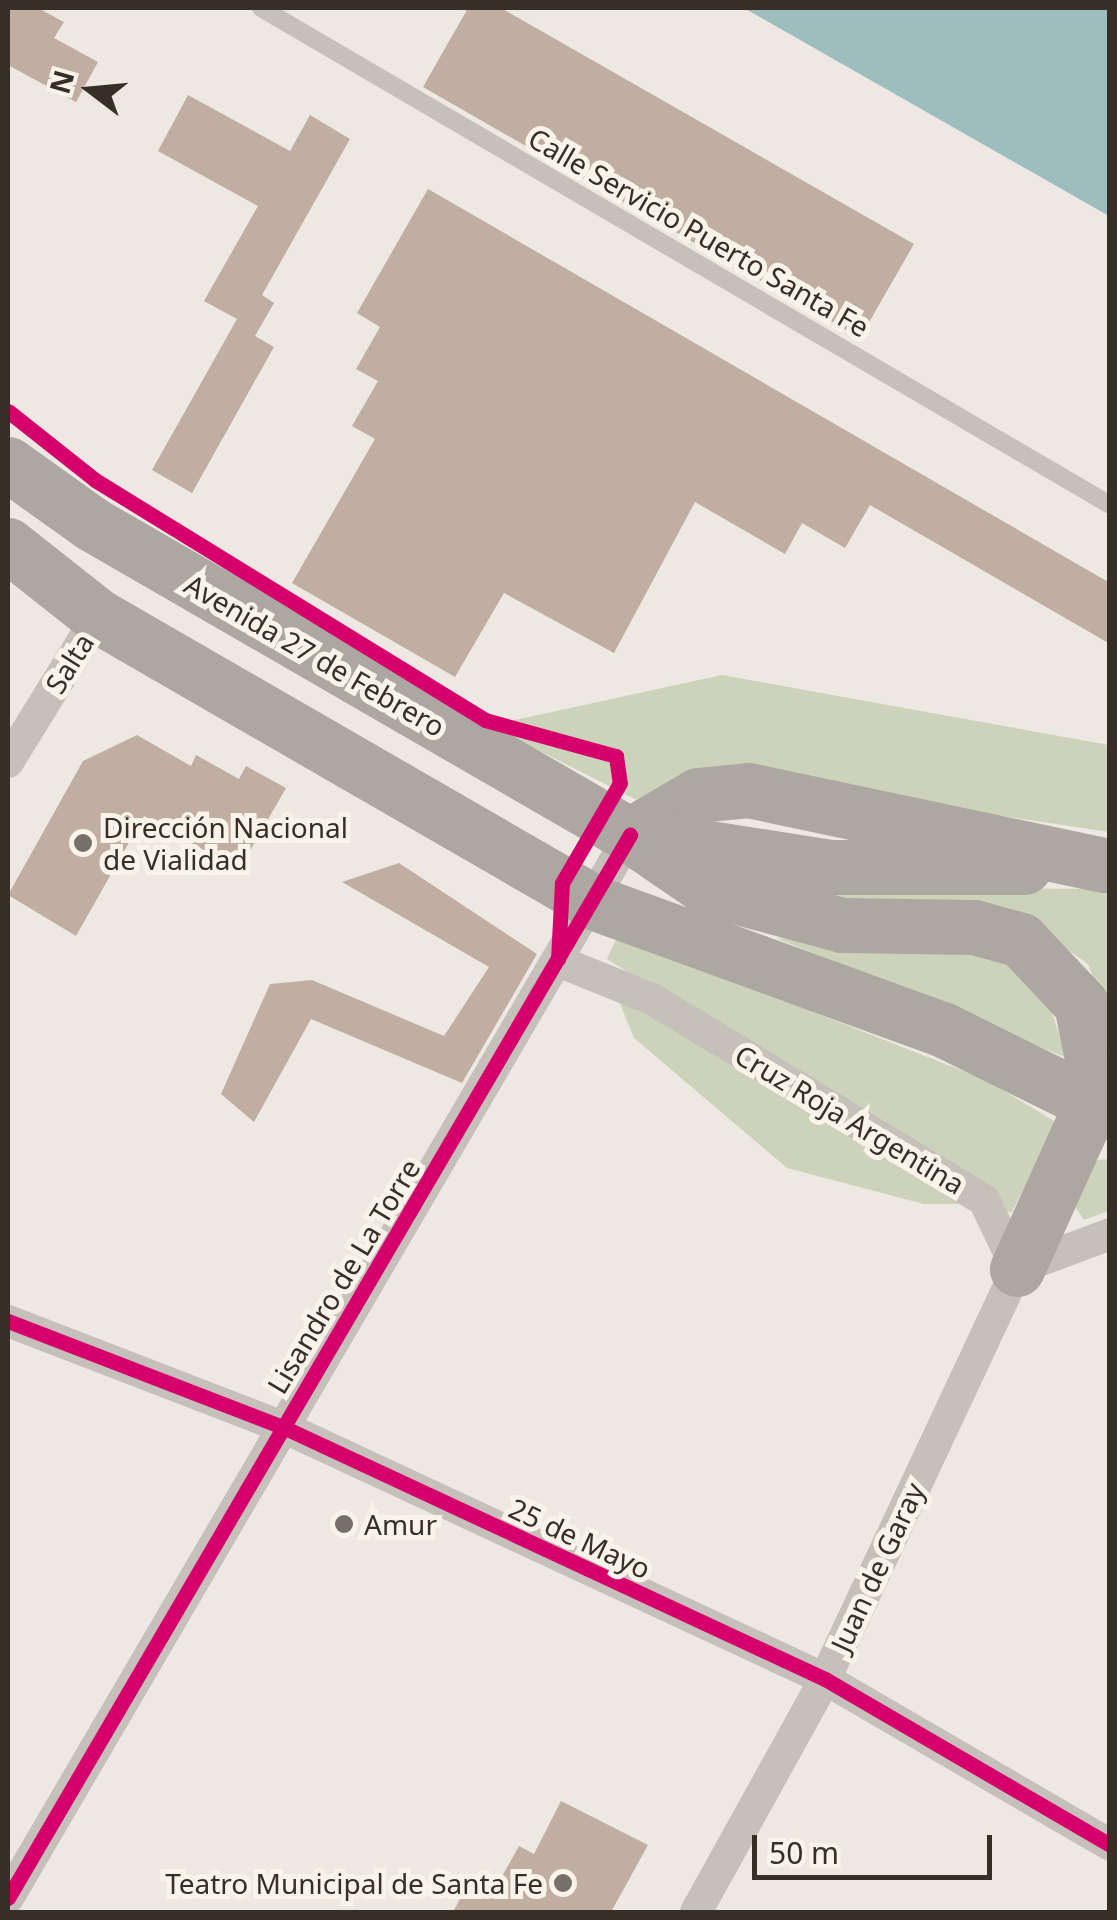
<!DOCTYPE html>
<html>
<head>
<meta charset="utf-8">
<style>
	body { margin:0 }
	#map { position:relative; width:1117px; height:1920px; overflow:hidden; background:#ede8e1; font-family:"Noto Sans",sans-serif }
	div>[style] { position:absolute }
	.green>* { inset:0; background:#cdd3bb }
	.water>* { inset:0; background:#9dbdbe }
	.building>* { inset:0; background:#c1aea3 }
	.lane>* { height:18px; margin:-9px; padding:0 9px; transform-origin:9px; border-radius:9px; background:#c6c0ba }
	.street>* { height:32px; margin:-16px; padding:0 16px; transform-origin:16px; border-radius:16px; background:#c6c0ba }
	.highway>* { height:55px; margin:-27.5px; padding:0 27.5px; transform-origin:27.5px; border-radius:27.5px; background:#aca7a0 }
	.cycleway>* { height:15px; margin:-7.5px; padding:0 7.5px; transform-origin:7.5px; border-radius:7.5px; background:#d6006c }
	.dots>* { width:28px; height:28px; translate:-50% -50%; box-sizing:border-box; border:5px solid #faf3e9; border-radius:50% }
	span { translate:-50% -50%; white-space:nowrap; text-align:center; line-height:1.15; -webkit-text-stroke:10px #faf3e9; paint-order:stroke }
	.street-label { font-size:28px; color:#372e28 }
	.poi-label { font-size:28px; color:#372e28 }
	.left { translate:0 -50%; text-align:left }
	.right { translate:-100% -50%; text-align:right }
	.frame { position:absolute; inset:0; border:10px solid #372e28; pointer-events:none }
	.north { position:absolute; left:40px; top:40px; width:100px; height:100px; -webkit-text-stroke:8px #faf3e9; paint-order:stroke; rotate:286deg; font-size:28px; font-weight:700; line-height:40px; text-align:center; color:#372e28 }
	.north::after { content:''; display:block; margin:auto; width:35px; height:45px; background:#372e28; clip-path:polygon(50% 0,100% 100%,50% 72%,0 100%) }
	.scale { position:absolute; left:752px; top:1835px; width:240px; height:45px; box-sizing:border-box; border:5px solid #372e28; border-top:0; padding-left:12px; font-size:30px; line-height:35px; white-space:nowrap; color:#372e28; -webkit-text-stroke:8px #faf3e9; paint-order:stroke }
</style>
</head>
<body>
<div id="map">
	<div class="green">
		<div style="clip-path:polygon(722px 675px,1109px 745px,1109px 832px,929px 805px,635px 799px,502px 732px,506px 722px)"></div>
		<div style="clip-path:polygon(783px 887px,1109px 889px,1109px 1018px,1088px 964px,1032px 925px,850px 905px)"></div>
		<div style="clip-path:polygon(618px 935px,986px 1080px,1059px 1124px,1011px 1213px,607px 959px)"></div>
		<div style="clip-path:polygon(776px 938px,975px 951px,1011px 964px,1046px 995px,1067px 1058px)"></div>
		<div style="clip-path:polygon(616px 994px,980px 1204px,924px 1204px,787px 1168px,634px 1038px)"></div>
		<div style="clip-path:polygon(1109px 1159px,1109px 1211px,1084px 1220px,1075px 1206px,1086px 1161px)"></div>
	</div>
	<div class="water">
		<div style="clip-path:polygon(744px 8px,1109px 8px,1109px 216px)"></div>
	</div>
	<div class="building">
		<div style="clip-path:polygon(8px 8px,38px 8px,64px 22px,54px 38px,98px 62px,76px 102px,8px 65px)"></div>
		<div style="clip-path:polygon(468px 8px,501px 8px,914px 244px,860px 338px,423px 87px)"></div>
		<div style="clip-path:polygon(188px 95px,290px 151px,310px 115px,350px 139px,262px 295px,274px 303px,255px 336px,274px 347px,192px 493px,152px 470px,237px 319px,204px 301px,258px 206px,158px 151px)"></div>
		<div style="clip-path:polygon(428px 189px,1110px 583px,1110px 644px,870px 505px,845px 548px,802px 523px,785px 554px,695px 502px,614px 653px,504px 593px,455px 677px,292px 583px,375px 439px,352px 426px,378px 381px,356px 369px,380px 327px,357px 313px)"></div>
		<div style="clip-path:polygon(137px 735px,191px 766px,196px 755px,239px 779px,246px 766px,286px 788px,239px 870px,144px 816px,76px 936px,8px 895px,83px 761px)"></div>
		<div style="clip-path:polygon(399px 863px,537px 954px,462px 1083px,311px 1019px,254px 1122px,221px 1094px,270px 984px,312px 980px,444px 1036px,489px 967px,342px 882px)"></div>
		<div style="clip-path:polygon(561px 1801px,648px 1845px,611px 1912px,453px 1912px,468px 1884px,491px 1896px,519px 1846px,534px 1854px)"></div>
	</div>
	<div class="lane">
		<div style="left:261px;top:8px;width:984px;rotate:30.34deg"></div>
	</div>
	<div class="street">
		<div style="left:8px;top:762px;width:172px;rotate:-58.3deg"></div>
		<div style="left:558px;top:961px;width:101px;rotate:22deg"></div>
		<div style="left:652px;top:999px;width:388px;rotate:31.2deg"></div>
		<div style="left:984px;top:1200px;width:76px;rotate:64.4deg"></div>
		<div style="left:1017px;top:1269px;width:99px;rotate:-20.6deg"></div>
		<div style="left:8px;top:1321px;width:295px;rotate:21.1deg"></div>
		<div style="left:283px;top:1427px;width:598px;rotate:24.94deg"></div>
		<div style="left:825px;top:1679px;width:330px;rotate:30.2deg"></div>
		<div style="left:8px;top:1898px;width:1232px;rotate:-59.67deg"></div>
		<div style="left:696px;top:1912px;width:266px;rotate:-61deg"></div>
		<div style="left:825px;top:1679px;width:453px;rotate:-64.9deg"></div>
	</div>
	<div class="highway">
		<div style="left:8px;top:464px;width:103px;rotate:35.5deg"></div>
		<div style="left:92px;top:524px;width:621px;rotate:30.03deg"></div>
		<div style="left:630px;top:835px;width:96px;rotate:34.4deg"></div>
		<div style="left:709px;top:889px;width:138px;rotate:15.1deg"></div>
		<div style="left:842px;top:925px;width:132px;rotate:0.9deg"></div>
		<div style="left:974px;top:927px;width:49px;rotate:15.5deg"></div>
		<div style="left:1021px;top:940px;width:88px;rotate:46.8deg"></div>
		<div style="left:1081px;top:1004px;width:76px;rotate:78.5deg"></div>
		<div style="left:1096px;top:1078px;width:27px;rotate:100deg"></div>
		<div style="left:1091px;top:1105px;width:180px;rotate:114.3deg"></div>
		<div style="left:8px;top:545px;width:115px;rotate:38.3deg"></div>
		<div style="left:98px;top:616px;width:574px;rotate:30deg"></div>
		<div style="left:595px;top:903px;width:369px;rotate:20deg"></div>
		<div style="left:942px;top:1029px;width:187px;rotate:26.3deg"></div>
		<div style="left:630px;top:835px;width:79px;rotate:-30.5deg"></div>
		<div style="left:698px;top:795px;width:50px;rotate:-5.7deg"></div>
		<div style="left:748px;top:790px;width:364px;rotate:11.9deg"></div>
		<div style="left:652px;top:839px;width:180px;rotate:8.9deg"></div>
		<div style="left:830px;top:867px;width:194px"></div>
	</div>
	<div class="cycleway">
		<div style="left:8px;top:411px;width:111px;rotate:38.4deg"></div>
		<div style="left:95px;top:480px;width:458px;rotate:31.6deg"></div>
		<div style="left:485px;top:720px;width:136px;rotate:15.4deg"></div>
		<div style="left:616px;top:756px;width:27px;rotate:82deg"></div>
		<div style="left:620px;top:783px;width:116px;rotate:120.1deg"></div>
		<div style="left:562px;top:883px;width:76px;rotate:93deg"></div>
		<div style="left:8px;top:1321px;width:295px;rotate:21.1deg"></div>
		<div style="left:283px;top:1427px;width:598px;rotate:24.94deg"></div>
		<div style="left:825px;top:1679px;width:330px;rotate:30.2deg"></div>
		<div style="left:8px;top:1898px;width:1232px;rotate:-59.67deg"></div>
	</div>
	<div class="dots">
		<div style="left:83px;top:843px;background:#776f69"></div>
		<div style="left:344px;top:1524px;background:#776f69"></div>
		<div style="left:563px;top:1883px;background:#776f69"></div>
	</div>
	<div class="street-label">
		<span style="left:699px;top:232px;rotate:30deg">Calle Servicio Puerto Santa Fe</span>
		<span style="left:315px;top:655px;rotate:30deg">Avenida 27 de Febrero</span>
		<span style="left:69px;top:663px;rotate:-58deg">Salta</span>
		<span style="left:850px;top:1119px;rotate:31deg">Cruz Roja Argentina</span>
		<span style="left:343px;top:1276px;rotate:-59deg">Lisandro de La Torre</span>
		<span style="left:580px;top:1538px;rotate:25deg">25 de Mayo</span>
		<span style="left:877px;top:1567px;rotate:-65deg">Juan de Garay</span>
	</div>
	<div class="poi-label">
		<span class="left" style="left:103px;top:843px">Dirección Nacional<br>de Vialidad</span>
		<span class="left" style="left:364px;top:1524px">Amur</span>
		<span class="right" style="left:543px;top:1883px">Teatro Municipal de Santa Fe</span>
	</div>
	<div class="frame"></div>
	<div class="north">N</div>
	<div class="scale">50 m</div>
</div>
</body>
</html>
